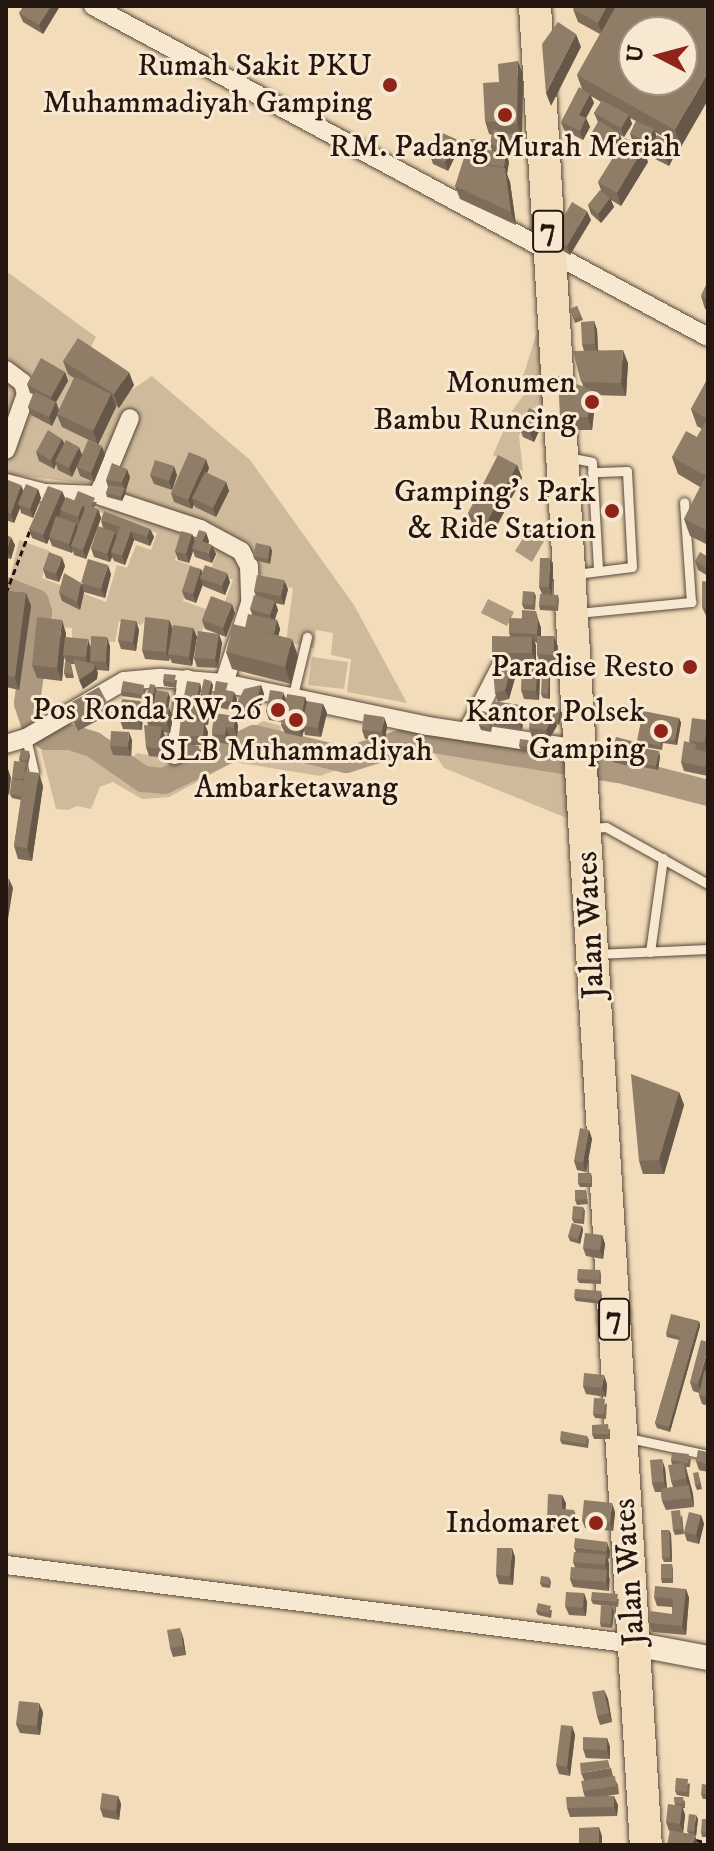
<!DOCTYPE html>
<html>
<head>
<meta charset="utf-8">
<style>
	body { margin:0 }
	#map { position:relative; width:714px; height:1851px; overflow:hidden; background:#f2dcb9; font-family:"IM FELL DW Pica",serif }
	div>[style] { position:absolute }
	.green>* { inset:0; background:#cfbb9c }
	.water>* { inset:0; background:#ac997f }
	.river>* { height:26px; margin:-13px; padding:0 13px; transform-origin:13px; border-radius:13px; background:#ac997f }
	.path>* { height:3px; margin-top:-1.5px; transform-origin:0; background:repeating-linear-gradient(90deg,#25170f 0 6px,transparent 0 10px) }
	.roads { filter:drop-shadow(0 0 2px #58483a) drop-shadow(0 0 2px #58483a) }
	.lane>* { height:9px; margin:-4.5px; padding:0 4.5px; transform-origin:4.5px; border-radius:4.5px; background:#f7e8d2 }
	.street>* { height:18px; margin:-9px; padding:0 9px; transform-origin:9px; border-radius:9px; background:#f7e8d2 }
	.secondary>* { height:24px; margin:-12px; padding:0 12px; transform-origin:12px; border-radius:12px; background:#f7e8d2 }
	.highway>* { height:32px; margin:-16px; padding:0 16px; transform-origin:16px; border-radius:16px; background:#f2dcb9 }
	.wall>* { inset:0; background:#7c6c59 }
	.shaded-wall>* { inset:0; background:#655848 }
	.building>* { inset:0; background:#907d67 }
	.dots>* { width:22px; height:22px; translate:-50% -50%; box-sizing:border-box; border:4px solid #f7e8d2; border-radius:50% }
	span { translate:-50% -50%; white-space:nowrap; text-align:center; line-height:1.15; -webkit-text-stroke:6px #f7e8d2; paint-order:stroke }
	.shield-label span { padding:2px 6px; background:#f7e8d2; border:2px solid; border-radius:6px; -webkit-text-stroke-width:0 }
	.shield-label { font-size:30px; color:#25170f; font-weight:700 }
	.poi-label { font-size:32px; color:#25170f }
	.right { translate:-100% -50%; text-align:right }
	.street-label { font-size:32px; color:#25170f }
	.frame { position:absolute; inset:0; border:8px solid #25170f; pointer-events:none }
	.north { position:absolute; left:618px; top:16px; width:80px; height:80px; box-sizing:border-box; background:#f7e8d2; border:2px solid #a39484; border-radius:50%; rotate:276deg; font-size:22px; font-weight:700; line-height:32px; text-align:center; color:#25170f }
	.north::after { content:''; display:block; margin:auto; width:28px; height:36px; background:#8f2418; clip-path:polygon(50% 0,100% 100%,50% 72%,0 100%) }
</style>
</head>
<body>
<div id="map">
	<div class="green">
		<div style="clip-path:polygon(6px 271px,96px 337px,84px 361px,133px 389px,152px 376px,250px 460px,354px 605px,407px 703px,347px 692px,351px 659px,331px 655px,333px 633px,316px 630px,314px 648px,286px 642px,293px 588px,257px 582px,242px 613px,224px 604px,233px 580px,210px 571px,217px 553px,208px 549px,211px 540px,183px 536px,175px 560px,193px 566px,183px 601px,209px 610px,201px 635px,145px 619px,142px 625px,119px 621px,115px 642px,72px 640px,72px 628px,42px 625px,43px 603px,38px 596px,9px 583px,19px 540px,50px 551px,42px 578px,106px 602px,117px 565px,127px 568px,136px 545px,151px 550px,157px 533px,97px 511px,106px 486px,6px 474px)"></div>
		<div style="clip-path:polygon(539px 325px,544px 402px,531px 410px,519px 436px,523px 471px,493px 455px,512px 411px,529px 387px,523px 377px)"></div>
		<div style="clip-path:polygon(312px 657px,348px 662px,344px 689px,308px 685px)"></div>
		<div style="clip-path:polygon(263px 721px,281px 726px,280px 737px,323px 745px,350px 765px,320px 776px,234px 762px,169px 797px,142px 799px,113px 782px,100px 787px,91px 809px,77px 806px,68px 810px,56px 809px,39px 742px,71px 741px,103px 758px,132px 759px,137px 753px,172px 760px,171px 776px)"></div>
		<div style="clip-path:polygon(429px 745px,564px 767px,569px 819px,444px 768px)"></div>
	</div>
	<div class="water">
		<div style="clip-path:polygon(531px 526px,547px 536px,532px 562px,515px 551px)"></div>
		<div style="clip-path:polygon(488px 599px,514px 612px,507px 626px,481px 613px)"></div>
	</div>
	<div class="river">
		<div style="left:6px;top:590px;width:32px;rotate:22deg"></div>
		<div style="left:36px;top:602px;width:10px;rotate:73deg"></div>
		<div style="left:39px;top:612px;width:92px;rotate:97.5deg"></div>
		<div style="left:27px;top:703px;width:26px;rotate:72deg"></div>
		<div style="left:35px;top:728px;width:15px;rotate:37deg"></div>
		<div style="left:47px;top:737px;width:23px"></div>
		<div style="left:70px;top:737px;width:25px;rotate:18deg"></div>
		<div style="left:94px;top:745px;width:60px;rotate:34.8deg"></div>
		<div style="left:143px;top:779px;width:21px;rotate:5deg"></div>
		<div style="left:164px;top:781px;width:100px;rotate:-25.5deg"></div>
		<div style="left:254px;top:738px;width:95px;rotate:13.4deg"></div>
		<div style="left:346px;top:760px;width:67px;rotate:-17.4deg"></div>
		<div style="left:410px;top:740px;width:23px"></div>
		<div style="left:433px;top:740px;width:188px;rotate:9.2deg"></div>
		<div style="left:619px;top:770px;width:92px;rotate:14.5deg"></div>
	</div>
	<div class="path">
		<div style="left:6px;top:593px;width:67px;rotate:-69.1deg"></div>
		<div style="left:696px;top:1840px;width:12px;rotate:14deg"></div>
	</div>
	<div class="roads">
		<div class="lane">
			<div style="left:567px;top:457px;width:25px;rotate:11deg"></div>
			<div style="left:592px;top:462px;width:107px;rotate:86.8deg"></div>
			<div style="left:576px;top:574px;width:56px;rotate:-7.1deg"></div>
			<div style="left:632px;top:567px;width:96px;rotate:-93deg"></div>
			<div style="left:627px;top:471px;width:35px;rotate:178deg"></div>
			<div style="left:577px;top:613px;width:115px;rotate:-5.5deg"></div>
			<div style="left:691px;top:602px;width:100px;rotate:-94deg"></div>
			<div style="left:292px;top:699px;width:64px;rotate:-76.4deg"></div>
			<div style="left:26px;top:738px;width:35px;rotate:77deg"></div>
			<div style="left:589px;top:828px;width:17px;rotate:-3deg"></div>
			<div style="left:606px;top:827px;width:117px;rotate:29.2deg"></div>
			<div style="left:650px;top:952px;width:95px;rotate:-82.1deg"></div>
			<div style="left:596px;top:954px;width:112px;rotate:-2.6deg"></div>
			<div style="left:629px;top:1438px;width:81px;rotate:12.1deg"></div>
		</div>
		<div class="street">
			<div style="left:93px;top:6px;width:698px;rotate:28.29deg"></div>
			<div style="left:6px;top:370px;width:21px;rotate:37deg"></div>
			<div style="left:23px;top:383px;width:11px;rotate:75deg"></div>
			<div style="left:26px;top:394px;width:59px;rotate:109.7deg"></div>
			<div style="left:6px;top:483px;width:40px;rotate:14.4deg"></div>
			<div style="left:45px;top:493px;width:53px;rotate:2.2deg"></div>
			<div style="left:98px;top:495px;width:108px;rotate:18.4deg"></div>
			<div style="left:200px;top:529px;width:47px;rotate:28.2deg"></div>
			<div style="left:241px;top:551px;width:17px;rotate:62deg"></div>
			<div style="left:249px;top:566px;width:37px;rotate:88deg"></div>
			<div style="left:250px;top:603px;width:84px;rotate:108deg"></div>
			<div style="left:98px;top:495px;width:83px;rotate:-67.4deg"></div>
			<div style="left:467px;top:732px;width:74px;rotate:-62.7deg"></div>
			<div style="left:6px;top:744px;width:21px;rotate:-17deg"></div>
			<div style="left:26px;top:738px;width:113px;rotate:-30.2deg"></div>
			<div style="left:124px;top:681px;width:37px;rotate:-5deg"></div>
			<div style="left:161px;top:678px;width:63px;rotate:4.5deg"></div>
			<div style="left:224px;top:683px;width:208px;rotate:11.9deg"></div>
			<div style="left:428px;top:726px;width:154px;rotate:8.6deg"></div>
			<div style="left:175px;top:755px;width:77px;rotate:-81deg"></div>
			<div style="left:6px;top:1565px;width:633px;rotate:7.17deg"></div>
		</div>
		<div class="secondary">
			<div style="left:634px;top:1644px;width:75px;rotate:10.7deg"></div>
		</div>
		<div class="highway">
			<div style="left:535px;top:6px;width:1842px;rotate:86.55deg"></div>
		</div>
	</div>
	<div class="wall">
		<div style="clip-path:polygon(24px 6px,60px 6px,43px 34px,23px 22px,19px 13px)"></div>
		<div style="clip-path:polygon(evenodd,708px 6px,681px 147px,655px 132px,656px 136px,676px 152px,669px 166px,653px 158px,650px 151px,634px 143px,648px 162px,621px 206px,611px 200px,614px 207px,601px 223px,591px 214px,588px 205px,601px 190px,598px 182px,614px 157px,594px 145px,590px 136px,598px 122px,594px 113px,601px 102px,591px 96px,594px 103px,586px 118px,590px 127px,583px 140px,564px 130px,561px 122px,582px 89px,577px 75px,600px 34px,578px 22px,573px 9px,708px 6px,630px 118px,636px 121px,630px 134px,633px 142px,622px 142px,620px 135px,624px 137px,632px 124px,630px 118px)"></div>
		<div style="clip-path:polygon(523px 74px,522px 137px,516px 136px,519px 143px,515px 158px,507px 157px,509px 162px,507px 174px,510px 182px,516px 225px,460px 199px,455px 186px,484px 139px,488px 150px,492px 151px,490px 144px,492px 135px,489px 134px,485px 121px,499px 82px)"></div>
		<div style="clip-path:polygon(459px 148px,448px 171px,433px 164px,430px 155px)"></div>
		<div style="clip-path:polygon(591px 220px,570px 255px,555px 246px,552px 238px)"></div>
		<div style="clip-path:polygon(708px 281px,708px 310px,705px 309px,701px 296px)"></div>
		<div style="clip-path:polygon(577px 306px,583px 320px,575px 323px,570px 309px)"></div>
		<div style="clip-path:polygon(594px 321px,597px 330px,598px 350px,628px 363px,626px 396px,593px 395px,595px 403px,592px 430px,565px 430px,560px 417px,583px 386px,573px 351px,584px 351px,582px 344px)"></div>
		<div style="clip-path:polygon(63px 361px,134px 385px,119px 408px,115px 405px,116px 407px,98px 444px,105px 455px,94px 482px,80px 476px,77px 467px,78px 464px,72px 477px,58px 470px,56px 464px,54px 469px,39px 461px,36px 452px,62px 439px,64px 443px,82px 454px,97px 444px,62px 427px,57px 415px,52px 426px,31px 415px,28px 407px,33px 394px,30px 393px,27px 384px,65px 372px,68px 381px,56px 402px,59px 410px,74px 378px,68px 374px)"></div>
		<div style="clip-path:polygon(708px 378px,708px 545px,690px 536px,684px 519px,700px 487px,678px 474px,672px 457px,697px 437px,702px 429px,697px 426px,691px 409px)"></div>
		<div style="clip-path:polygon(540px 413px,543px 422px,534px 442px,523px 437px,520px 429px)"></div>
		<div style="clip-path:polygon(517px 465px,522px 478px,492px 535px,473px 526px,468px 513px)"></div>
		<div style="clip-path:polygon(209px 468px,207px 473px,226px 482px,229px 491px,216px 517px,195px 507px,194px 504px,192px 509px,174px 502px,171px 493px)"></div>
		<div style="clip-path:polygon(150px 475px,177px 475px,172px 490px,154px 484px)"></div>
		<div style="clip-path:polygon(130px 477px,126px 490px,126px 492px,122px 501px,107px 497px,106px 493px,108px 487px,106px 480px)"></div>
		<div style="clip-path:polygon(6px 484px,24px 491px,38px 489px,41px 498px,33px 518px,21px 513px,20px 508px,14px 523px,6px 520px)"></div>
		<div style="clip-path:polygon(62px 491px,65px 499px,74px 501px,97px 502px,94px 508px,98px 509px,101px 518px,86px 559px,74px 555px,73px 551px,72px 553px,52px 546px,49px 538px,47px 544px,32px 538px,29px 529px)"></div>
		<div style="clip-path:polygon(101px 520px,150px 529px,154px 537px,150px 546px,134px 540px,125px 565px,114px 561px,112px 557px,110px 562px,94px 557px,91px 548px,103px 528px)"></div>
		<div style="clip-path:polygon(192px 534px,195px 541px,209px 541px,208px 544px,216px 554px,212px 563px,195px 557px,193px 551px,189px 563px,178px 560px,175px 551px)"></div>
		<div style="clip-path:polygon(6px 535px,15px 545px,11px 559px,6px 558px)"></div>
		<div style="clip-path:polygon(270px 546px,272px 551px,270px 564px,255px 560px,253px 556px)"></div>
		<div style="clip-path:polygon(708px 557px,708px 576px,698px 570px,695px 561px)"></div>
		<div style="clip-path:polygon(65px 566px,59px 582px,46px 578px,43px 569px)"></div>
		<div style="clip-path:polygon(553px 567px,552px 595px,558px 595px,559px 600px,558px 611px,540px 610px,539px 605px,542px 594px,539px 587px)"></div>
		<div style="clip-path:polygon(201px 569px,202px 572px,230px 582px,225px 595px,203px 586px,203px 584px,196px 603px,185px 599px,182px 591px)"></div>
		<div style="clip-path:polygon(111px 574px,105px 598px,84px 592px,80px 610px,62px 601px,59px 592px)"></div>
		<div style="clip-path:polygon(708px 582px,708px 616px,706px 616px,702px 607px)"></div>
		<div style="clip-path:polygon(288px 589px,284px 605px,275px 603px,278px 610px,275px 619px,277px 620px,280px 629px,278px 636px,298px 656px,291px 684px,232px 669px,226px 652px,245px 628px,252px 614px,250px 609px,256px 596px,254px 591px)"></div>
		<div style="clip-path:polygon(6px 591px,26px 593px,31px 606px,19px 690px,6px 687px)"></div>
		<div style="clip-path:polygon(534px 592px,536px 596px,535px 610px,524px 609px,522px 604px)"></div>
		<div style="clip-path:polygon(536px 611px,538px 619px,541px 628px,541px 636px,557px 645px,557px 663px,540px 663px,537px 654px,537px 643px,535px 642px,536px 662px,495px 662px,492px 653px,510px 636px,509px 633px,522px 618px)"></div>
		<div style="clip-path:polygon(235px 613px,226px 637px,205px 629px,202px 620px)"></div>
		<div style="clip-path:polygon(169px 620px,172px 629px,193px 628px,197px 637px,192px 666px,172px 663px,170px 658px,169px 661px,145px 659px,142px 650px)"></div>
		<div style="clip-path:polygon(136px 621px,139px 630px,136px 651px,121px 649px,118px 640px)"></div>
		<div style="clip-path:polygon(66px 633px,66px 637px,91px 647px,110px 646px,109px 671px,97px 670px,97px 679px,83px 689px,75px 664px,71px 664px,74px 678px,66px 678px,64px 673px,66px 662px,64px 657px,62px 681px,37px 678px,32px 665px)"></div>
		<div style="clip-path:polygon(219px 634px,222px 643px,218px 668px,197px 667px,194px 658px)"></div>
		<div style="clip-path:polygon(537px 666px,540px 674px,539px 700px,524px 699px,521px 690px)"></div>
		<div style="clip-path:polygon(511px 669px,515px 678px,509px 699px,498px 702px,524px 714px,522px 730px,494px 726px,493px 723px,491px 732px,481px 730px,479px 725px,491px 713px,498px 702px,495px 693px)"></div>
		<div style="clip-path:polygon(549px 675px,550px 680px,550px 699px,543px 698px,541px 694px)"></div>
		<div style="clip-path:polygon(177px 680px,176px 688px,164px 686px,163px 681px)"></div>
		<div style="clip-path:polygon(200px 683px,201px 688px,199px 698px,201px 698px,200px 696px,213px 685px,210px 702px,208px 702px,210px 707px,208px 725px,205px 725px,208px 732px,206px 745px,194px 745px,201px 750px,199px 762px,180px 759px,178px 754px,182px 743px,179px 736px,192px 720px,190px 714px,192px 702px,185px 701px,184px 696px)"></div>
		<div style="clip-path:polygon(261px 685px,264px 694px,258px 717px,239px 714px,236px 706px,235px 711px,216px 707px,213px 698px,231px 691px,234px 692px,237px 700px,236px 704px)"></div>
		<div style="clip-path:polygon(146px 689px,144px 699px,122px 696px,121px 691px)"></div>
		<div style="clip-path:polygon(156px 690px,170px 697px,168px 708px,173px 717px,170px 733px,163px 732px,168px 748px,167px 758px,149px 756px,146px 747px,148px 725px,147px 721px,149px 709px,147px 709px,145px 704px)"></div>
		<div style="clip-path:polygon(305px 697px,307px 702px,323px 704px,327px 713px,321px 737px,305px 735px,304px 730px,302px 737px,285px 733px,281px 725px,282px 722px,269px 720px,266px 711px,286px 700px)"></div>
		<div style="clip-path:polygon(140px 701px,143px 709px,142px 730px,123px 729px,120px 720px)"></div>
		<div style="clip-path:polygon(108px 704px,112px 713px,78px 731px,66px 705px)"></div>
		<div style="clip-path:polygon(214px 713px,238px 725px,237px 737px,229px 736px,228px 744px,215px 742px,212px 734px)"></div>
		<div style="clip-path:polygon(562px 714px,559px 725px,556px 724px,557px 726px,549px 739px,532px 737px,529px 728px,548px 716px)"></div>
		<div style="clip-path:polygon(679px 718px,681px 723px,677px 745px,663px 743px,662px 750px,639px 746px,637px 741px)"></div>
		<div style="clip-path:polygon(707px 720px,708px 776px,684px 771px,681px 762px,690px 742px,689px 741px)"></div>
		<div style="clip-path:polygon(387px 725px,385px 741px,365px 739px,362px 730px)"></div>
		<div style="clip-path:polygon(132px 740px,131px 756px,113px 755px,110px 746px)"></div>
		<div style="clip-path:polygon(528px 740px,530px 744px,529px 751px,521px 750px,519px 746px)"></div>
		<div style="clip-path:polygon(637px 747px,632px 767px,613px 762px,611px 757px)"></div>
		<div style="clip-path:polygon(29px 751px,30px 756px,28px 766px,27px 765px,27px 771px,43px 786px,32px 861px,18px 859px,14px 846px,21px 800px,12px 798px,10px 794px,12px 778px,20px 762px,19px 759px)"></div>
		<div style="clip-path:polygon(660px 756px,658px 770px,637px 766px,635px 762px)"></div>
		<div style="clip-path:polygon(679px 1092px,684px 1105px,664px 1174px,643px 1174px,639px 1161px)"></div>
		<div style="clip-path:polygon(589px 1130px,592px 1139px,586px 1172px,577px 1170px,574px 1161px)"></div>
		<div style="clip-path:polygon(591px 1173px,592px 1177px,592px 1187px,580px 1187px,578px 1183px)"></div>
		<div style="clip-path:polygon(586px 1190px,588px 1204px,577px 1205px,575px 1200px)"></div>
		<div style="clip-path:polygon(583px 1207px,585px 1211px,584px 1224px,574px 1223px,572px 1219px)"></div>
		<div style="clip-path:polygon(582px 1226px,583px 1230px,580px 1244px,570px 1241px,568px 1236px)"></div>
		<div style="clip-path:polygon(602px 1235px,605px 1244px,603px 1259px,586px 1256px,583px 1248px)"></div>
		<div style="clip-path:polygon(600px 1270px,601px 1274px,601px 1284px,579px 1283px,577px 1279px)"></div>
		<div style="clip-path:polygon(601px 1291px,602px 1296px,601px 1304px,576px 1301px,574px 1297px)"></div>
		<div style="clip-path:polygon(699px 1321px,700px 1326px,670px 1432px,657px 1428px,655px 1423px,679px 1340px,667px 1337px,666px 1333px)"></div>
		<div style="clip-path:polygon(707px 1372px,708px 1372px,708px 1406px,702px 1404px,699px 1395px,699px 1393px,693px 1391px,690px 1382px)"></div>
		<div style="clip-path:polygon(607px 1384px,606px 1397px,586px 1394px,583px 1386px)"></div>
		<div style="clip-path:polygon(607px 1403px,606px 1419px,595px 1418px,593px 1414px)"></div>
		<div style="clip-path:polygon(610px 1429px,610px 1439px,594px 1439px,592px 1434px)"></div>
		<div style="clip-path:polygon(587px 1436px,589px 1440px,588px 1448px,562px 1444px,560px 1440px)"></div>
		<div style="clip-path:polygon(708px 1452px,708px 1472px,699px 1470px,696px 1461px)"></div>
		<div style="clip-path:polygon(691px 1458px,690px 1467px,686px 1467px,693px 1494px,694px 1507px,666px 1510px,662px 1501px,661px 1492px,655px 1492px,652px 1483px,665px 1468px,667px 1488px,673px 1487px,671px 1481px,672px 1465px,671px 1460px)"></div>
		<div style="clip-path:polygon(698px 1472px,702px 1489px,697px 1490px,695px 1485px)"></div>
		<div style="clip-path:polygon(566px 1503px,565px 1509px,577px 1519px,576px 1531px,550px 1529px,547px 1520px)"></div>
		<div style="clip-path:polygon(615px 1512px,613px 1531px,585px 1528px,582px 1520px)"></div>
		<div style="clip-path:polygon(682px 1515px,684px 1534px,675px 1535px,673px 1530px)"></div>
		<div style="clip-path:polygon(701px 1515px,704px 1524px,699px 1544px,687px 1541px,684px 1532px)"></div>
		<div style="clip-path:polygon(671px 1534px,672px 1562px,664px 1562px,662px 1558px)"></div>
		<div style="clip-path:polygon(574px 1547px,610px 1551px,609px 1559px,608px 1559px,609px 1564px,608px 1574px,610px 1579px,609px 1591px,573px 1587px,570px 1579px,575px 1567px,573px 1562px,576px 1552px)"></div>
		<div style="clip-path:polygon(515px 1557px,513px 1585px,499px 1584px,496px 1575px)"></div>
		<div style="clip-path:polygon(672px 1564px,673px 1569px,673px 1583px,662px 1583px,661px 1578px)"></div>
		<div style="clip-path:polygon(549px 1577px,551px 1582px,550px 1588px,542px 1587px,540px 1583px)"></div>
		<div style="clip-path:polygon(686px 1589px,689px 1598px,686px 1635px,652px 1632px,649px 1623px,672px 1614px,672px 1607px,657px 1606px,654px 1597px)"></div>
		<div style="clip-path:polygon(584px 1593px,587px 1602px,586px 1616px,569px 1615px,565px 1606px)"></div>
		<div style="clip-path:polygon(619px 1599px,618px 1607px,593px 1604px,591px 1600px)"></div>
		<div style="clip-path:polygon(612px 1606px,614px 1611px,612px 1628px,601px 1627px,600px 1623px)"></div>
		<div style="clip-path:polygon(552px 1610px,551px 1618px,538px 1615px,536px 1611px)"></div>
		<div style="clip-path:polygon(183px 1637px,186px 1655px,173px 1657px,170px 1648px)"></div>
		<div style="clip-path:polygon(604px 1690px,608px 1699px,612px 1722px,600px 1725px,597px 1716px)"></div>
		<div style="clip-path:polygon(43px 1712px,40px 1735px,20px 1733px,16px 1724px)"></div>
		<div style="clip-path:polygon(572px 1726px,575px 1735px,570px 1776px,559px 1774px,556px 1765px)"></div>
		<div style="clip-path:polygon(607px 1738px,610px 1747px,610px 1759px,586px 1758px,583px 1749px)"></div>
		<div style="clip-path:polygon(611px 1768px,613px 1776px,618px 1785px,619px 1794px,607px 1796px,618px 1805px,617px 1816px,570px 1817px,567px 1808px,585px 1797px,583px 1791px,584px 1780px,581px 1773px)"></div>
		<div style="clip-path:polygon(690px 1783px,689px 1797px,677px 1795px,675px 1791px)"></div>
		<div style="clip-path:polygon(708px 1785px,708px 1799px,703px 1799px,701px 1794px)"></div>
		<div style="clip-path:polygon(118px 1796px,121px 1804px,119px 1820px,103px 1817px,100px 1808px)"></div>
		<div style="clip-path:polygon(674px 1797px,685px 1801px,685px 1808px,683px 1808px,685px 1815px,683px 1833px,689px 1834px,687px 1831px,698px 1819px,696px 1836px,669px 1831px,666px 1822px,675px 1805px)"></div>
		<div style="clip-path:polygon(708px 1819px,708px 1837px,702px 1837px,701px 1832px)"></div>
	</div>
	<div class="shaded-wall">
		<div style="clip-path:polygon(51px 6px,60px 6px,43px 34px,39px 25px)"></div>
		<div style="clip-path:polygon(607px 6px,619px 6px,603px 36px,598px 23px)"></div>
		<div style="clip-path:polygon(576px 34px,581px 47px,551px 106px,546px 93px)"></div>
		<div style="clip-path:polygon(518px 61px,523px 74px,522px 137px,517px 124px)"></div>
		<div style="clip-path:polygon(708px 72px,708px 100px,681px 147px,675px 130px)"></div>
		<div style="clip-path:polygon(590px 94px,594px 103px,583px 124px,579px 115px)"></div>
		<div style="clip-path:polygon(629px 115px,632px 124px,624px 137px,621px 128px)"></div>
		<div style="clip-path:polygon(586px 118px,590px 127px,583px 140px,580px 131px)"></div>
		<div style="clip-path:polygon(654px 129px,657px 138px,651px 151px,648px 142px)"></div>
		<div style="clip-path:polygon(619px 133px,623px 142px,614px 157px,611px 148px)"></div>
		<div style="clip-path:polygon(515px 135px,519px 143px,515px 158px,512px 150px)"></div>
		<div style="clip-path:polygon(456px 139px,459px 148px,448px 171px,445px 162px)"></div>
		<div style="clip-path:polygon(484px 139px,489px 152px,488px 171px,483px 165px)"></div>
		<div style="clip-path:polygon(673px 143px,676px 152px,669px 166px,666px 157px)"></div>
		<div style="clip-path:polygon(643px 149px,648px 162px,621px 206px,617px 193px)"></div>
		<div style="clip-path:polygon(506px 153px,509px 162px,507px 174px,510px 182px,516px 225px,511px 212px,504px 167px)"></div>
		<div style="clip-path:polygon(610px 198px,614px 207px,601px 223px,598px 214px)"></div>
		<div style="clip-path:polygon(587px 211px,591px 220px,570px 255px,567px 246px)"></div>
		<div style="clip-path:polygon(594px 321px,597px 330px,598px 353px,595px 344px)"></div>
		<div style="clip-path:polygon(623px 350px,628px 363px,626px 396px,621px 383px)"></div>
		<div style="clip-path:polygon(65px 372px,68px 381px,56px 402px,59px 411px,52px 426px,49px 417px,54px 405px,51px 397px)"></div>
		<div style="clip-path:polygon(129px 372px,134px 385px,119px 408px,114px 394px)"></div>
		<div style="clip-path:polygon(591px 390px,595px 403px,592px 430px,588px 417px)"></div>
		<div style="clip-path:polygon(111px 394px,116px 407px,98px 445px,93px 431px)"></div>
		<div style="clip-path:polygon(540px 413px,543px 422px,534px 442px,530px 433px)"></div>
		<div style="clip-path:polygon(62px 439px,66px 447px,55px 461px,56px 464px,54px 469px,51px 460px)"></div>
		<div style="clip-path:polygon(102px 446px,105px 455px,94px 482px,91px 473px)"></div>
		<div style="clip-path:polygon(79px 447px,82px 455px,72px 477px,69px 468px)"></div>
		<div style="clip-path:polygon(206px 459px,209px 468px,196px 500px,192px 498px,194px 504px,192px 509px,188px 500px)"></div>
		<div style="clip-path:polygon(517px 465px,522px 478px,492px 535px,487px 522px)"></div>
		<div style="clip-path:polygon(174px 466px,177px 475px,172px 490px,169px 481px)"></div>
		<div style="clip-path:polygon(127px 469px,130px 477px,126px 490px,126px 492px,122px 501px,121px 497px,124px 488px,122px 482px)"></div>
		<div style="clip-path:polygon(226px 482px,229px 491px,216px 517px,213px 508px)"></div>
		<div style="clip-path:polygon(21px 485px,25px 494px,18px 504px,20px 508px,14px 523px,11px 514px)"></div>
		<div style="clip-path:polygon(38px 489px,41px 498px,33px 518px,30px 509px)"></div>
		<div style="clip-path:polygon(62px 491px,66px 500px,47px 544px,43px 535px)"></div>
		<div style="clip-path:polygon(83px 504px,86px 513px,81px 526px,78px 517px)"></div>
		<div style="clip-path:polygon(98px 509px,101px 518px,86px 559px,83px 550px)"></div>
		<div style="clip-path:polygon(76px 523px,79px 532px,71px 546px,72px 553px,69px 544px)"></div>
		<div style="clip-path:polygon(150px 529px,154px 537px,150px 546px,147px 537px)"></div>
		<div style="clip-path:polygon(131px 531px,134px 540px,125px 565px,122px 556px)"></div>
		<div style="clip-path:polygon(115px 532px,118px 540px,111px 552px,112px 557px,110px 562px,107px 554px)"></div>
		<div style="clip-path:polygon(206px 532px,209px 541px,206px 550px,202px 541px)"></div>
		<div style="clip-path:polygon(192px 534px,196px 543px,192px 548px,193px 551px,189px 563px,186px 554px)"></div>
		<div style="clip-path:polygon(11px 537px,15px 545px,11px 559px,7px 551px)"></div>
		<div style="clip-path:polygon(212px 545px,216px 554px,212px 563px,209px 554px)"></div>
		<div style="clip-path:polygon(270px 546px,272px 551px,270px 564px,268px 559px)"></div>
		<div style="clip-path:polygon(62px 557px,65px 566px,59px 582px,56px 574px)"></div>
		<div style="clip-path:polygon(550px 558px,553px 567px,552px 596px,549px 587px)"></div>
		<div style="clip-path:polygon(108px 565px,111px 574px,105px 598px,101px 589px)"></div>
		<div style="clip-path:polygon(201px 569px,205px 578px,200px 578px,203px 584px,196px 603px,193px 594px)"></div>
		<div style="clip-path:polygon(227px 573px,230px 582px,225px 595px,222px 586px)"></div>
		<div style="clip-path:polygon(284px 580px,288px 589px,284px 605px,281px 596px)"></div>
		<div style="clip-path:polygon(81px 583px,84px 592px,80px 610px,77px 602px)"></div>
		<div style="clip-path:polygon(26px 593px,31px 606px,19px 690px,15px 677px)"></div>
		<div style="clip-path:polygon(275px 601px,278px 610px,273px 624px,270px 615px)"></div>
		<div style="clip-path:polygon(232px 604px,235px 613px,226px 637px,223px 628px)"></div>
		<div style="clip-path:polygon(538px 619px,541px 628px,541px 643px,537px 634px)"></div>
		<div style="clip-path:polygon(62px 620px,66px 633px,64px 655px,63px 655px,64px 657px,62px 681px,57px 668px)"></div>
		<div style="clip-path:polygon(169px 620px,173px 629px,168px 654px,169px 661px,166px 652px)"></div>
		<div style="clip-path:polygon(277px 620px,280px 629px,277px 643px,274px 634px)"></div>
		<div style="clip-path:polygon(136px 621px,139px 630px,136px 651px,133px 642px)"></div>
		<div style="clip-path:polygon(193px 628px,197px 637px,192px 666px,189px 657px)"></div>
		<div style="clip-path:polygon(219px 634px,222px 643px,218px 668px,215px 659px)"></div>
		<div style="clip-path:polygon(554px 636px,557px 645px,557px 663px,554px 655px)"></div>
		<div style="clip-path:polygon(107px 637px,110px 646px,109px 671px,106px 662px)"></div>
		<div style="clip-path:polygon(532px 637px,536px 645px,536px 662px,532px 653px)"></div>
		<div style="clip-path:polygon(88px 639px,91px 648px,89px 666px,86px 657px)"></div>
		<div style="clip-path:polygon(292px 639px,298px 656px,291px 684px,285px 667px)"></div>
		<div style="clip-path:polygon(95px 664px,98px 673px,97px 679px,83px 689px,79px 680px)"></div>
		<div style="clip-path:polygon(537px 666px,540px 674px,539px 700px,536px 691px)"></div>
		<div style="clip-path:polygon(511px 669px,515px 678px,509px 699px,505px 690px)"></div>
		<div style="clip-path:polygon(549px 675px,550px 680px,550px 699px,548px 694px)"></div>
		<div style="clip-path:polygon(211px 681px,213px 685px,210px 702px,208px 698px)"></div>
		<div style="clip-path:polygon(200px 683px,201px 688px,198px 703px,196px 699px)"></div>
		<div style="clip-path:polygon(155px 685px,156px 690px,152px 710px,151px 705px)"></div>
		<div style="clip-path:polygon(261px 685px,264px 694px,258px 717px,255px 708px)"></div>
		<div style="clip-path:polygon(168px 692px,170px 697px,168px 711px,166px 706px)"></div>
		<div style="clip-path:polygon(234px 692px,237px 700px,235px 711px,232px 702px)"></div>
		<div style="clip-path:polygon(283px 692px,287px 701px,282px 722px,279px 713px)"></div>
		<div style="clip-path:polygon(305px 697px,308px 706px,302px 726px,304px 730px,302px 737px,299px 728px)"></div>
		<div style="clip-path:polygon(206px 699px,210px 707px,208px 725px,205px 716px)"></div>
		<div style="clip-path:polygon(140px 701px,143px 709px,142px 730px,139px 721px)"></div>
		<div style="clip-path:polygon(323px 704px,327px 713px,321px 737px,318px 728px)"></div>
		<div style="clip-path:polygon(520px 705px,524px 714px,522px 730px,519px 721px)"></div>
		<div style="clip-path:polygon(169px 708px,173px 717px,170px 733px,167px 724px)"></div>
		<div style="clip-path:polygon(560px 709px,562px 714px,559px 725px,558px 720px)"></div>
		<div style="clip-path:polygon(235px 716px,238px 725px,237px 737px,234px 728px)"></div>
		<div style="clip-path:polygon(384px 717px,387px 725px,385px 741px,382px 732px)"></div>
		<div style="clip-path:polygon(553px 717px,557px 726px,549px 739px,546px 730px)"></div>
		<div style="clip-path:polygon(679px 718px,681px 723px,677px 745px,675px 741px)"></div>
		<div style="clip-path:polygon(707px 720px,708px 722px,708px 751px,705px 742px)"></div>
		<div style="clip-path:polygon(204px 723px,208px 732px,206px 745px,203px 736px)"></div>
		<div style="clip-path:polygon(162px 727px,165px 736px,163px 747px,160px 738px)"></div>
		<div style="clip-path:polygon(226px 727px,229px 736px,228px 744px,225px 735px)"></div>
		<div style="clip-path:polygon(129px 732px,132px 740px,131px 756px,128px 747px)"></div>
		<div style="clip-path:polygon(165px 739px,168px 748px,167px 758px,164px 749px)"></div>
		<div style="clip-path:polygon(635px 742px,637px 747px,632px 767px,631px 762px)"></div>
		<div style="clip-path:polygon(659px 751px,660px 756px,658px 770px,656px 766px)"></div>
		<div style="clip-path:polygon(8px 769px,11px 778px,9px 796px,6px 787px)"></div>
		<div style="clip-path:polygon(39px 773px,43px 786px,32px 861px,27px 848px)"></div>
		<div style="clip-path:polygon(9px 879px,13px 888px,8px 919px,6px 913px,6px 904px)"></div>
		<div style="clip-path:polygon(679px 1092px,684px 1105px,664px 1174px,659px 1160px)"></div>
		<div style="clip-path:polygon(589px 1130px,592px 1139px,586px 1172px,583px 1163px)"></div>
		<div style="clip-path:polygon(582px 1226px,583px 1230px,580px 1244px,578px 1239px)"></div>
		<div style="clip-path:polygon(602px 1235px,605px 1244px,603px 1259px,600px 1250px)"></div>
		<div style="clip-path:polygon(699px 1321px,700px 1326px,670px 1432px,669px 1427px)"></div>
		<div style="clip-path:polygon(708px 1349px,708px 1370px,702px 1393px,698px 1384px)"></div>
		<div style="clip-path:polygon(604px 1375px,607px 1384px,606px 1397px,602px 1388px)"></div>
		<div style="clip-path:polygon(662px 1459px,665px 1468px,667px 1491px,664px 1482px)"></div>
		<div style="clip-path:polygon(684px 1463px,693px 1494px,694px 1507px,686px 1478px)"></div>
		<div style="clip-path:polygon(562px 1495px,566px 1503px,565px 1518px,562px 1509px)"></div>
		<div style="clip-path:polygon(612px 1503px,615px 1512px,613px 1531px,610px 1523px)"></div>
		<div style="clip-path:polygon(574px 1510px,577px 1519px,576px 1531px,573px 1522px)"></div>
		<div style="clip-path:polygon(701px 1515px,704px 1524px,699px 1544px,696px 1535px)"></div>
		<div style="clip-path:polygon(669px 1530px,671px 1534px,672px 1562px,670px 1557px)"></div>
		<div style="clip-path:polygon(607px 1542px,610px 1551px,609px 1559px,606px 1551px)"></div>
		<div style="clip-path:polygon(512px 1548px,515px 1557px,513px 1585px,510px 1576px)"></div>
		<div style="clip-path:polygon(606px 1555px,609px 1564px,609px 1591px,606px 1582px,607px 1571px,605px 1565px)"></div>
		<div style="clip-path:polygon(686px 1589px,689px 1598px,686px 1635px,682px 1626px)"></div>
		<div style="clip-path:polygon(584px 1593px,587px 1602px,586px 1616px,583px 1608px)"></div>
		<div style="clip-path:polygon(612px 1606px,614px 1611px,612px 1628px,611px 1624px)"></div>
		<div style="clip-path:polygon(180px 1628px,183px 1637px,186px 1655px,183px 1646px)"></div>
		<div style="clip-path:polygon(604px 1690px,608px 1699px,612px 1722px,609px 1713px)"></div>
		<div style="clip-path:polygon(39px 1703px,43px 1712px,40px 1735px,37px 1726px)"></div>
		<div style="clip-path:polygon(572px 1726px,575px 1735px,570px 1776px,567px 1767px)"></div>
		<div style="clip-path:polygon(607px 1738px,610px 1747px,610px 1759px,607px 1750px)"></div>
		<div style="clip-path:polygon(118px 1796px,121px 1804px,119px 1820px,116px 1811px)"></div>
		<div style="clip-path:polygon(614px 1796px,618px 1805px,617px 1816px,614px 1807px)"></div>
		<div style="clip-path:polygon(682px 1806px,685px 1815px,683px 1833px,680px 1824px)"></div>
		<div style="clip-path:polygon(696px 1815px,698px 1819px,696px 1836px,694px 1832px)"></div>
		<div style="clip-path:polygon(599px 1827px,602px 1836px,602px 1845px,600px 1845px,599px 1843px)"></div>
		<div style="clip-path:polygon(695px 1835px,698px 1845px,692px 1845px)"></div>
	</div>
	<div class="building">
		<div style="clip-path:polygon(24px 6px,51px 6px,39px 25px,19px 13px)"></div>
		<div style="clip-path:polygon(575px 6px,607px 6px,598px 23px,573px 9px)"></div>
		<div style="clip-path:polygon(evenodd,616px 6px,708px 6px,708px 72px,675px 130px,577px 75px,616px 6px,634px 32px,682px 32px,682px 80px,634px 80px,634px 32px)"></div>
		<div style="clip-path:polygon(558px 22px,576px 34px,546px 93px,542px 44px)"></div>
		<div style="clip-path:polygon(518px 61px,517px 124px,485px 121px,483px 83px,499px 82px,498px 64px)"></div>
		<div style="clip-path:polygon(579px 87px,590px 94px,579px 115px,586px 118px,580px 131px,561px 122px)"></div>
		<div style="clip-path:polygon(602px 100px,629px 115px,621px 128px,594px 113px)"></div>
		<div style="clip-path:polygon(599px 121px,619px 133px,611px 148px,590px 136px)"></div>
		<div style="clip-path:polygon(636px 121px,654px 129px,648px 142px,630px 134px)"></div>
		<div style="clip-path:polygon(493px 129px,515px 135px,512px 150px,490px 144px)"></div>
		<div style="clip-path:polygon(440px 132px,456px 139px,445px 162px,430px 155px)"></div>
		<div style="clip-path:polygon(657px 135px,673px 143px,666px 157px,650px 149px)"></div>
		<div style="clip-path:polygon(625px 138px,643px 149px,617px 193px,598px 182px)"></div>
		<div style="clip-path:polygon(470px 139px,484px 139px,483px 165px,505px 168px,511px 212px,455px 186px)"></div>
		<div style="clip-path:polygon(488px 150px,506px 153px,504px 167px,486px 164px)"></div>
		<div style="clip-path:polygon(600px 190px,610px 198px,598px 214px,588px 205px)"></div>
		<div style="clip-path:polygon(572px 202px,587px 211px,567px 246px,552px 238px)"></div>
		<div style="clip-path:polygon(708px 281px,708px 299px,701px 296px)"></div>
		<div style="clip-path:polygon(577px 306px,581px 316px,574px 319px,570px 309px)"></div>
		<div style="clip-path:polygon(594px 321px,595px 344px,582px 344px,581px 322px)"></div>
		<div style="clip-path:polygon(78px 338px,129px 372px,114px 394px,63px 361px)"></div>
		<div style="clip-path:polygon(623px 350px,621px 383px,581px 382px,573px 351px)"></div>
		<div style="clip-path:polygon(41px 358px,65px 372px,51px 397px,27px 384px)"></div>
		<div style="clip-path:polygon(558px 376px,591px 390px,588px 417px,560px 417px)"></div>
		<div style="clip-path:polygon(75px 377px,111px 394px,93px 431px,57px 414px)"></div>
		<div style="clip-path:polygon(708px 378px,708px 531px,684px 519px,706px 476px,672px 457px,686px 431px,697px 437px,707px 419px,691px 409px)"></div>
		<div style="clip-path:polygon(35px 392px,56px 402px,49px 417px,28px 407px)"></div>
		<div style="clip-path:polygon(529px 408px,540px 413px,530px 433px,520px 429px)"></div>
		<div style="clip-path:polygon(48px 430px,62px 439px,51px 460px,36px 452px)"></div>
		<div style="clip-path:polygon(66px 440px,79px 447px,69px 468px,55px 461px)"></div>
		<div style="clip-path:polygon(88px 440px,102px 446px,91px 473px,77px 467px)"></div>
		<div style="clip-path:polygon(189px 452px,206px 459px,188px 500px,171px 493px)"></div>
		<div style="clip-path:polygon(498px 455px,517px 465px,487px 522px,468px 513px)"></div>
		<div style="clip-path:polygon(155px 460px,174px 466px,169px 481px,150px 475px)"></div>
		<div style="clip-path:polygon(112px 463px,127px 469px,122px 482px,106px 480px)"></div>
		<div style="clip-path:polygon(205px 472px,226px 482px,213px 508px,192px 498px)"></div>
		<div style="clip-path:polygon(8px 480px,21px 485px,11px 514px,6px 512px,6px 484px)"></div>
		<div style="clip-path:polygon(26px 484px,38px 489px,30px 509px,18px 504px)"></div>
		<div style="clip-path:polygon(109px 485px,125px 488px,121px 497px,106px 493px)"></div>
		<div style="clip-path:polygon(48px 486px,62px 491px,43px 535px,29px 529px)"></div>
		<div style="clip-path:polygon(78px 491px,95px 498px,91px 507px,86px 505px,85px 507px,82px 506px,83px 504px,74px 501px)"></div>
		<div style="clip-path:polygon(66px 497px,83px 504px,78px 517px,60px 510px)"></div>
		<div style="clip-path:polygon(86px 505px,98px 509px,83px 550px,71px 546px)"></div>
		<div style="clip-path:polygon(104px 511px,150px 529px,147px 537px,131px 531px,122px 556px,111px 552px,120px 527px,101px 520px)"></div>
		<div style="clip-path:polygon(56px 516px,76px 523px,69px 544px,49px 537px)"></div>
		<div style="clip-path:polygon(98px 526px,115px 532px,107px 554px,91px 548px)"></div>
		<div style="clip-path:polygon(199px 530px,206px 532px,202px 541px,212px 545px,209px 554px,192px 548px)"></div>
		<div style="clip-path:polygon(181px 531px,192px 534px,186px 554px,175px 551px)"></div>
		<div style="clip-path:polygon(6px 535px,11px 537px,7px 551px,6px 550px)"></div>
		<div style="clip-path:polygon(256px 543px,270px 546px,268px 559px,253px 556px)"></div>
		<div style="clip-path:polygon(49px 552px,62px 557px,56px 574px,43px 569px)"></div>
		<div style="clip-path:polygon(700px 552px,708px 557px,708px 569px,695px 561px)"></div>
		<div style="clip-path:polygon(540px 558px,550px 558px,549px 587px,539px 587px)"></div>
		<div style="clip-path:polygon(88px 559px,108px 565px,101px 589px,81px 583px)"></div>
		<div style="clip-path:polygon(205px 565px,227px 573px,222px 586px,200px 578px)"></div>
		<div style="clip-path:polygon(190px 566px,201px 569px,193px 594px,182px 591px)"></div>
		<div style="clip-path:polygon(64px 573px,81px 583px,77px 602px,59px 592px)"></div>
		<div style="clip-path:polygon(257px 575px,284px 580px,281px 596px,254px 591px)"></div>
		<div style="clip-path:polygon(702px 581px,708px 582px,708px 608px,702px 607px)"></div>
		<div style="clip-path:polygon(6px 591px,26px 593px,15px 677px,6px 675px)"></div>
		<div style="clip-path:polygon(523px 591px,534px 592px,533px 605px,522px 604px)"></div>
		<div style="clip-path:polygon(540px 594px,558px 595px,556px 606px,539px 605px)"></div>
		<div style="clip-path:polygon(254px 595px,275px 601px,270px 615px,250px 609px)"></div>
		<div style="clip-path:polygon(211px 596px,232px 604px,223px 628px,202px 620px)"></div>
		<div style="clip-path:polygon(522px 610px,536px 611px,536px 619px,522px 618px)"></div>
		<div style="clip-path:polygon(248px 614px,277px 620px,274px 634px,245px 628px)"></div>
		<div style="clip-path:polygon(37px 617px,62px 620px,57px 668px,32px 665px)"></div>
		<div style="clip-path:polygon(145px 617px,169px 620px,166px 652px,142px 650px)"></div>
		<div style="clip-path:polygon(509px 618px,538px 619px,537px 634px,509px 633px)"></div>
		<div style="clip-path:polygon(121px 619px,136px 621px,133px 642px,118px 640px)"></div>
		<div style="clip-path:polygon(233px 624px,292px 639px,285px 667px,226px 652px)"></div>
		<div style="clip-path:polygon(173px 625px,193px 628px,189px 657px,168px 654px)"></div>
		<div style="clip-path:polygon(198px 631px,219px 634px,215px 659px,194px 658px)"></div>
		<div style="clip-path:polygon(91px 636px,107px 637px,106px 662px,90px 661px)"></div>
		<div style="clip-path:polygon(492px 636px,532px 637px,532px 653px,492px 653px)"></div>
		<div style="clip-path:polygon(537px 636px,554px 636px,554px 655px,537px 654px)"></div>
		<div style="clip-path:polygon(65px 637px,88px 639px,86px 657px,63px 655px)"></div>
		<div style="clip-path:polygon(73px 659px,95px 664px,94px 670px,79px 680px)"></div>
		<div style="clip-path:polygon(65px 662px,70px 662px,73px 674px,64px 673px)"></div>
		<div style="clip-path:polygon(522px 665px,537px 666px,536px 691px,521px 690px)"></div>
		<div style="clip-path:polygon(511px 669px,505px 690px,495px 693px,493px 670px)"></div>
		<div style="clip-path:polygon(164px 674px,176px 675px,174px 683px,163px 681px)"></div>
		<div style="clip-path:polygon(542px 675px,549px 675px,548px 694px,541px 694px)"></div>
		<div style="clip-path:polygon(204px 679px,211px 681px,208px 698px,200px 696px)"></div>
		<div style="clip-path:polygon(123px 681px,144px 685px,143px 695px,121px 691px)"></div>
		<div style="clip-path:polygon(187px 681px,200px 683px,197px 698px,184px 696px)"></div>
		<div style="clip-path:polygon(216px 681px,228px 683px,226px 690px,234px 692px,232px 702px,213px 698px)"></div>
		<div style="clip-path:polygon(150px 684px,155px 685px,151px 705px,145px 704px)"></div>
		<div style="clip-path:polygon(261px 685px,255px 708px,236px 705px,244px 689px)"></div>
		<div style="clip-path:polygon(99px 687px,108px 704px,75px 722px,66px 705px)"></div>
		<div style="clip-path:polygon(156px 690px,168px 692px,166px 706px,154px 704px)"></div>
		<div style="clip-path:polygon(270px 690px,283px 692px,279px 713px,266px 711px)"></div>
		<div style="clip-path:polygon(287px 694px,305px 697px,299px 728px,281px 725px)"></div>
		<div style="clip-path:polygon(192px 697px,206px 699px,205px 716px,190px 714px)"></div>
		<div style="clip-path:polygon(122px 699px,140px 701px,139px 721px,120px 720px)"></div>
		<div style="clip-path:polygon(307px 701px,323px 704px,318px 728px,302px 726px)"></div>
		<div style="clip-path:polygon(493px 701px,520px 705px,519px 721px,490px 717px)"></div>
		<div style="clip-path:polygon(149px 705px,169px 708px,167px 724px,147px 721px)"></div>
		<div style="clip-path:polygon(550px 707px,560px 709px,558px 720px,554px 719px,553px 717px,548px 717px)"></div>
		<div style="clip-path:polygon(482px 711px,491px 713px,489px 728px,479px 725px)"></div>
		<div style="clip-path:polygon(643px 711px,679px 718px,675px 741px,661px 738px,660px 746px,637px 741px)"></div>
		<div style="clip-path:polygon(214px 713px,235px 716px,234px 728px,226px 727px,225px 735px,212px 734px)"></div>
		<div style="clip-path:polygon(364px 714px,384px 717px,382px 732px,362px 730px)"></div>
		<div style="clip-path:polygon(531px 714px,553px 717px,546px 730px,529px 728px)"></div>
		<div style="clip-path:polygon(181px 716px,204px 723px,203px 736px,179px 736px)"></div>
		<div style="clip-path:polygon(692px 718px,707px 720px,705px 742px,689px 741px)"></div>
		<div style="clip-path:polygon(144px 725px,162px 727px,160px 738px,165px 739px,164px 749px,146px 747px)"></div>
		<div style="clip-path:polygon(111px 731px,129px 732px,128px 747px,110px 746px)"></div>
		<div style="clip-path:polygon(616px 737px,635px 742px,631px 762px,611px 757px)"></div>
		<div style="clip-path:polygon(520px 739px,528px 740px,528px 747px,519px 746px)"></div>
		<div style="clip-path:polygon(684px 741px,696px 744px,695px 749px,708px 752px,708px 762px,705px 767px,681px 762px)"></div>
		<div style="clip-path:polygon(180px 743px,199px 746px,197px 757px,178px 754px)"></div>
		<div style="clip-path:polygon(638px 747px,659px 751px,656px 766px,635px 762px)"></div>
		<div style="clip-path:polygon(21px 750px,29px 751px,27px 761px,19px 759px)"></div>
		<div style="clip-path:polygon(14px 761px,26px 762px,23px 779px,12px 778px)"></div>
		<div style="clip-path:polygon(25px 771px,39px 773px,27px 848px,14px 846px)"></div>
		<div style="clip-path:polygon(12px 779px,24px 781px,21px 796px,10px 794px)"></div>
		<div style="clip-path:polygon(6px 878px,9px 879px,6px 904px)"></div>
		<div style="clip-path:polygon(631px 1074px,679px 1092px,659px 1160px,639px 1161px)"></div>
		<div style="clip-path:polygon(580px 1128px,589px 1130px,583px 1163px,574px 1161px)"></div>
		<div style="clip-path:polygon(578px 1173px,591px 1173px,591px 1183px,578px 1183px)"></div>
		<div style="clip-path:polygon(575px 1190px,586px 1190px,587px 1199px,575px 1200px)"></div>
		<div style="clip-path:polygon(573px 1206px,583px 1207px,582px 1219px,572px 1219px)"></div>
		<div style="clip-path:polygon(572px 1223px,582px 1226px,578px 1239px,568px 1236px)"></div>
		<div style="clip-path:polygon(585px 1233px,602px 1235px,600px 1250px,583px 1248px)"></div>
		<div style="clip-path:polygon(578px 1269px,600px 1270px,599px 1280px,577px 1279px)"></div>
		<div style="clip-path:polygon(575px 1289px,601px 1291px,600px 1300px,574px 1297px)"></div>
		<div style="clip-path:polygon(671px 1314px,699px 1321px,669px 1427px,655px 1423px,680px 1337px,666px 1333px)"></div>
		<div style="clip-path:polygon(701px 1340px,708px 1342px,708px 1349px,698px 1384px,690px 1382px)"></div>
		<div style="clip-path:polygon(704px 1371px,708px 1372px,708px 1397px,699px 1395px)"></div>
		<div style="clip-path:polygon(584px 1373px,604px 1375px,602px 1388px,583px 1386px)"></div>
		<div style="clip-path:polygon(594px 1398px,605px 1399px,604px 1414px,593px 1414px)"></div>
		<div style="clip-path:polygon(608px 1424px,609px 1434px,592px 1434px,592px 1425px)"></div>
		<div style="clip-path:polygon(561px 1431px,587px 1436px,586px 1444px,560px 1440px)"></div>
		<div style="clip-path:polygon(698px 1450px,708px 1452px,708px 1464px,696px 1461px)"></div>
		<div style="clip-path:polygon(672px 1452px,689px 1454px,688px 1463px,671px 1460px)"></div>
		<div style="clip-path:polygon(662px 1459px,664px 1482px,652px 1483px,650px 1460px)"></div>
		<div style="clip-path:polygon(684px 1463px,686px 1478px,671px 1481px,668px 1465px)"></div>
		<div style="clip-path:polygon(698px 1472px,701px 1484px,695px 1485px,693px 1473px)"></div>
		<div style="clip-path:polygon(689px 1485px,691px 1498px,662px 1501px,661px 1489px)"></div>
		<div style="clip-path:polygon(548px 1494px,562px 1495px,562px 1509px,574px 1510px,573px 1522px,547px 1520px)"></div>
		<div style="clip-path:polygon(584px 1500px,612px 1503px,610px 1523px,582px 1520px)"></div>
		<div style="clip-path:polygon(680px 1510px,682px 1529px,673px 1530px,671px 1511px)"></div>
		<div style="clip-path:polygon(689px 1512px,701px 1515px,696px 1535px,684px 1532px)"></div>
		<div style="clip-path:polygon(661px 1530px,669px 1530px,670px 1557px,662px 1558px)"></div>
		<div style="clip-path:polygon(575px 1538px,607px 1542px,606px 1551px,574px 1547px)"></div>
		<div style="clip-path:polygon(497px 1548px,512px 1548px,510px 1576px,496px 1575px)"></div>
		<div style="clip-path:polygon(574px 1552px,606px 1555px,605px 1565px,573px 1562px)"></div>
		<div style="clip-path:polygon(661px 1564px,672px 1564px,672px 1578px,661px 1578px)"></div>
		<div style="clip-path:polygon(571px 1567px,607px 1570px,606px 1582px,570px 1579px)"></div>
		<div style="clip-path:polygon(541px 1576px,549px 1577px,549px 1584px,540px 1583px)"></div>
		<div style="clip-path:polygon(655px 1586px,686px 1589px,682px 1626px,649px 1623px,650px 1611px,672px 1614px,673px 1599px,654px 1597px)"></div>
		<div style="clip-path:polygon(566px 1592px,584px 1593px,583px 1608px,565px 1606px)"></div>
		<div style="clip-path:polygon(592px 1592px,618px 1594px,617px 1602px,591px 1600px)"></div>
		<div style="clip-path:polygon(538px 1603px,551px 1606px,549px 1613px,536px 1611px)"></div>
		<div style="clip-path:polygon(601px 1605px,612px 1606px,611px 1624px,600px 1623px)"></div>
		<div style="clip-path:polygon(180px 1628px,183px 1646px,170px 1648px,167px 1630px)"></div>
		<div style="clip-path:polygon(604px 1690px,609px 1713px,597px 1716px,592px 1692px)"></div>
		<div style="clip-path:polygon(19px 1701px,39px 1703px,37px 1726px,16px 1724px)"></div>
		<div style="clip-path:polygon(561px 1725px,572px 1726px,567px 1767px,556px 1765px)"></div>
		<div style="clip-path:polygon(583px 1737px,607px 1738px,607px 1750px,583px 1749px)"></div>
		<div style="clip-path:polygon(608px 1760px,610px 1768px,581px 1773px,580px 1763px)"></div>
		<div style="clip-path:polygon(615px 1776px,616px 1786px,583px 1791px,581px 1781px)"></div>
		<div style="clip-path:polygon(676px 1778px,688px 1779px,687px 1792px,675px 1791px)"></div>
		<div style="clip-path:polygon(702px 1784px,708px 1785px,708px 1795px,701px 1794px)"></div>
		<div style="clip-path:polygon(102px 1793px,118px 1796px,116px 1811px,100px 1808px)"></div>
		<div style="clip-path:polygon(614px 1796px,614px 1807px,567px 1808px,566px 1797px)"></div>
		<div style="clip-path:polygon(674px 1797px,683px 1797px,684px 1803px,675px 1804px)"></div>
		<div style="clip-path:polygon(668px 1804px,682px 1806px,680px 1824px,666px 1822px)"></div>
		<div style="clip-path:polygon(689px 1814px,696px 1815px,694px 1832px,687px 1831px)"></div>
		<div style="clip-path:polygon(702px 1819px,708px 1819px,708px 1833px,701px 1832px)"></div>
		<div style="clip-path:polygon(599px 1827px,599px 1843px,579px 1844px,579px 1828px)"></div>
		<div style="clip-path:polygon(670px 1830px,695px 1835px,692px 1845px,667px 1845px)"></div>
	</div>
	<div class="dots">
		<div style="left:390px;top:85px;background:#8f2418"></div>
		<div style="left:505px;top:115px;background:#8f2418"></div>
		<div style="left:592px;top:402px;background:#8f2418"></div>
		<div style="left:612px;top:511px;background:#8f2418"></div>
		<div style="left:690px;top:667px;background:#8f2418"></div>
		<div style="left:278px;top:710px;background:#8f2418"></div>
		<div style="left:296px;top:720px;background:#8f2418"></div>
		<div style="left:661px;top:731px;background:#8f2418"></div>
		<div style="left:596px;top:1523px;background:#8f2418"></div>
	</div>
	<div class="shield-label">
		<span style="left:548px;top:231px">7</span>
		<span style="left:614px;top:1319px">7</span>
	</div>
	<div class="poi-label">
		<span class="right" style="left:372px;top:85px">Rumah Sakit PKU<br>Muhammadiyah Gamping</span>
		<span style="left:505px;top:147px">RM. Padang Murah Meriah</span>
		<span class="right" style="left:576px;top:402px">Monumen<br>Bambu Runcing</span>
		<span class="right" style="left:596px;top:511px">Gamping's Park<br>&amp; Ride Station</span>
		<span class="right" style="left:674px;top:667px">Paradise Resto</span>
		<span class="right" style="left:262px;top:710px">Pos Ronda RW 26</span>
		<span class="right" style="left:645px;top:731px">Kantor Polsek<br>Gamping</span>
		<span style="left:296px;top:770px">SLB Muhammadiyah<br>Ambarketawang</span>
		<span class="right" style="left:580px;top:1523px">Indomaret</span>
	</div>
	<div class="street-label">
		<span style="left:591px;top:925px;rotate:-93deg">Jalan Wates</span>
		<span style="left:630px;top:1572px;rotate:-94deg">Jalan Wates</span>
	</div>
	<div class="frame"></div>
	<div class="north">U</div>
</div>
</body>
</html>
